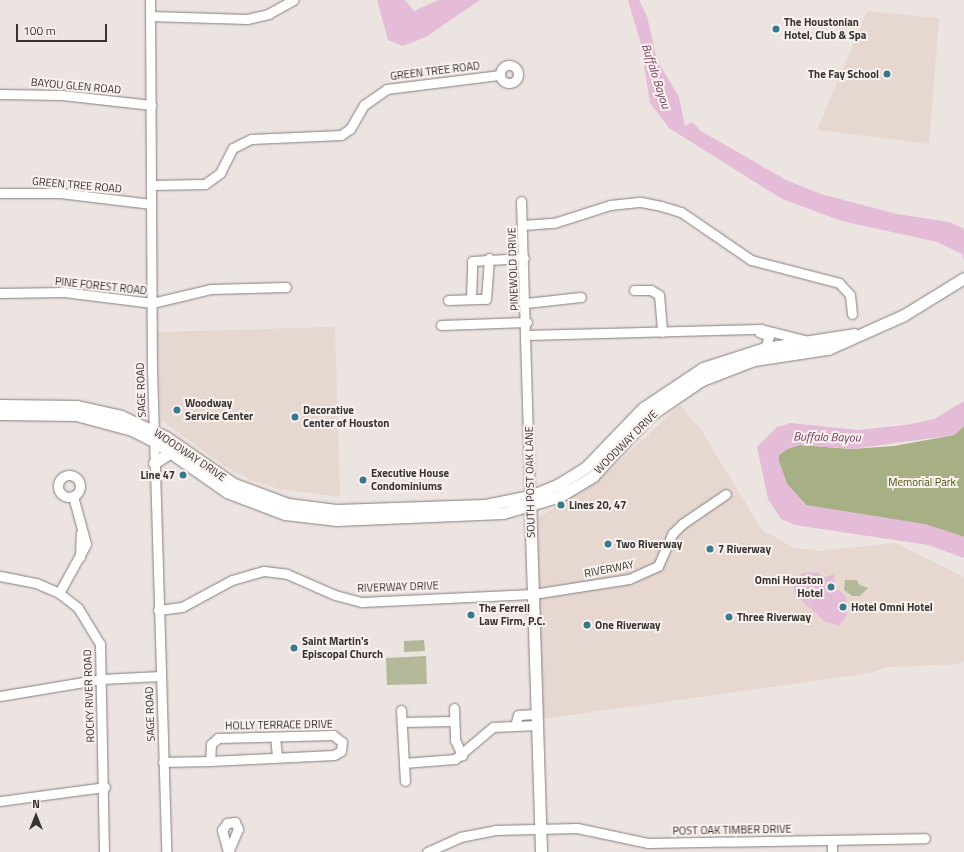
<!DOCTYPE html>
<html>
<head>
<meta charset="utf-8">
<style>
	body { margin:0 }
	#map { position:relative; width:964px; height:852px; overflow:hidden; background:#ece4e1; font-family:"Titillium Web",sans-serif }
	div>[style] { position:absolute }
	.built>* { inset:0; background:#e6d7d0 }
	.green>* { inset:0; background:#b3b89a }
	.forest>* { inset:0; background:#a7af85 }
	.water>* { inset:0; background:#e5bcd7 }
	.roads { filter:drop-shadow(0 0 1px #867f7c) drop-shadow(0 0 1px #867f7c) }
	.minor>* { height:9px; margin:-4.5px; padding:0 4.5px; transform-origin:4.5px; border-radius:4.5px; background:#fff }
	.minor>.ring { margin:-4.5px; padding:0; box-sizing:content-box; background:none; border:9px solid #fff; border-radius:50% }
	.major>* { height:11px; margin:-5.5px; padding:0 5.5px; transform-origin:5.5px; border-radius:5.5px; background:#fff }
	.dots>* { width:11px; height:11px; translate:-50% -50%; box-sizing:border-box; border:2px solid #f9f1ee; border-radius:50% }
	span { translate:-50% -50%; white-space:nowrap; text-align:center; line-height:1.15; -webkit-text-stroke:4px #f9f1ee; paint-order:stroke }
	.poi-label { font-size:11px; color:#353230; font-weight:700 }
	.left { translate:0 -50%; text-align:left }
	.right { translate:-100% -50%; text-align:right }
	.street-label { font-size:11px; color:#353230 }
	.park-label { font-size:11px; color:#4c5410 }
	.water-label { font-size:12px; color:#6e3a5f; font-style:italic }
	.north { position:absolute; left:16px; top:796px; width:40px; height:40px; -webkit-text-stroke:3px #f9f1ee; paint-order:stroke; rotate:0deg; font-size:11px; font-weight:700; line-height:16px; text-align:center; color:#353230 }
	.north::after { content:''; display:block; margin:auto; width:14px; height:18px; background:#353230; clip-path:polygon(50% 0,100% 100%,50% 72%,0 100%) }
	.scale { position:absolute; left:16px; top:24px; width:91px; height:18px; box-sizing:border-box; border:2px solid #353230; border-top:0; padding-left:5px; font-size:12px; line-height:14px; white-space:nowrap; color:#353230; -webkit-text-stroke:3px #f9f1ee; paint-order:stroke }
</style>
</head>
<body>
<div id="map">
	<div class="built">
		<div style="clip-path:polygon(867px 11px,939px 18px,929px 144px,817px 130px)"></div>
		<div style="clip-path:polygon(335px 327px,340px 497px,280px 489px,253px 481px,226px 467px,161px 420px,157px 332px)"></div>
		<div style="clip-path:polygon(680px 405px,701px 430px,762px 530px,794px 548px,819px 551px,895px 543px,964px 577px,964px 660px,959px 664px,888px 667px,871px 673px,542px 719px,538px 518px,600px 479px)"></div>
	</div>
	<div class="green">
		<div style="clip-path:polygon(845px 580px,857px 580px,859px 585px,868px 588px,860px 596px,852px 596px,844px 590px)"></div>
		<div style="clip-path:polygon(424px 640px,425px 651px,404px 652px,404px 641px)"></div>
		<div style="clip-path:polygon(426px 656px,427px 684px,387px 685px,386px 658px)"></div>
	</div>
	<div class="forest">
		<div style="clip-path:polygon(964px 426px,964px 537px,806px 505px,787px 484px,779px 462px,779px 455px,787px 449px,800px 445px,852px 449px,894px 446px,954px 435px)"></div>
	</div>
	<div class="water">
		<div style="clip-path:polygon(377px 0,405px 0,414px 11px,438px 0,480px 0,426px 37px,403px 46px,388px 40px)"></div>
		<div style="clip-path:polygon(628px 0,639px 0,647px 16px,657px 60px,679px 97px,685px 126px,692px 122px,701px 131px,786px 180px,821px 194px,897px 214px,949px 222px,964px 229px,964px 261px,962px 254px,937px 242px,842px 221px,782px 199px,669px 128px,650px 103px,640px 41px)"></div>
		<div style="clip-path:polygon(964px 401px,964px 426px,954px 435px,852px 449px,800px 445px,786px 449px,779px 455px,779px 462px,787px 484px,806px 505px,925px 524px,959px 535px,964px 537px,964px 558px,928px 545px,795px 525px,781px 519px,768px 499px,757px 447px,777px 427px,791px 423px,858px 430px,906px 425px,934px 419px)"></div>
		<div style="clip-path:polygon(818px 572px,823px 578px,834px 574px,835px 592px,838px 589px,846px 597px,847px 615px,839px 626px,824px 621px,795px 594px,794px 582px,802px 573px)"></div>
	</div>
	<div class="roads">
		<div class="minor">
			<div style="left:150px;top:0;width:368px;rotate:89.7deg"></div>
			<div style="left:152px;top:368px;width:484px;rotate:88.3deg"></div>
			<div style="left:150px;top:16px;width:97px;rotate:1.8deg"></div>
			<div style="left:247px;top:19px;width:22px;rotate:-13deg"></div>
			<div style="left:268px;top:14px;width:29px;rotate:-29deg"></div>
			<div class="ring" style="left:500px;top:65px;width:9px;height:9px"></div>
			<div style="left:0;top:94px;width:62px;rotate:0.9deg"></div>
			<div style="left:62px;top:95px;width:90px;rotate:6.4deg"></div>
			<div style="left:151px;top:185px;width:54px;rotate:-1.1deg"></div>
			<div style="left:205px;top:184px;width:19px;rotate:-36deg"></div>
			<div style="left:220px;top:173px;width:28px;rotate:-63deg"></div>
			<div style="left:233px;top:148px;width:20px;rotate:-27deg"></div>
			<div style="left:251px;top:139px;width:90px;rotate:-2.5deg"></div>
			<div style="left:341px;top:135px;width:11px;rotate:-34deg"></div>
			<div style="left:350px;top:129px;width:28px;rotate:-60deg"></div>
			<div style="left:364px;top:105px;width:28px;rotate:-35deg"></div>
			<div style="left:387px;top:89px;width:114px;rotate:-7.1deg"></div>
			<div style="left:0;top:193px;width:60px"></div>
			<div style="left:60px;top:193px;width:92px;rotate:6.9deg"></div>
			<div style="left:521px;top:201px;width:295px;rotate:88.3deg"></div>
			<div style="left:523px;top:225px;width:31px;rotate:-4deg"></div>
			<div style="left:554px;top:223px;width:59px;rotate:-17.8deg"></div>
			<div style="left:610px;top:205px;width:31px;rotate:-6deg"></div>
			<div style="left:641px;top:202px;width:20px;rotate:11deg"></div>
			<div style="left:661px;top:206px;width:21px;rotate:17deg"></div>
			<div style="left:681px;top:212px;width:85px;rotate:34.4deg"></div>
			<div style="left:751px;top:260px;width:91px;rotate:14.6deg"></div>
			<div style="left:839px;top:283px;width:16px;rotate:47deg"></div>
			<div style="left:850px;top:295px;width:19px;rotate:84deg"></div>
			<div style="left:634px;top:290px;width:17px"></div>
			<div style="left:651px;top:290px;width:9px;rotate:32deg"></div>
			<div style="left:659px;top:295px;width:37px;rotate:85deg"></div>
			<div style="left:0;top:293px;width:64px;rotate:-0.9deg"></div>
			<div style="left:64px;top:292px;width:89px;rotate:7.1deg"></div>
			<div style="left:152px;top:303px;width:61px;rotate:-13.3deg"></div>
			<div style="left:211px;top:289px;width:75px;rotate:-1.5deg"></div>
			<div style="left:471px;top:299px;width:38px;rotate:-88deg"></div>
			<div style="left:472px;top:261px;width:52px;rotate:-3.3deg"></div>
			<div style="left:448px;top:300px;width:38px;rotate:-2deg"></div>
			<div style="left:486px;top:299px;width:41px;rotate:-85.8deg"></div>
			<div style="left:526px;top:303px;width:55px;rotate:-6.2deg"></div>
			<div style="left:441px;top:325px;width:86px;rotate:-2deg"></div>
			<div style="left:759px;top:332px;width:11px;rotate:22deg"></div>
			<div style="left:769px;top:336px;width:13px;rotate:108deg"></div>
			<div style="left:527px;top:335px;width:234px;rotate:-1.5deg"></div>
			<div style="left:761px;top:329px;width:44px;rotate:14.3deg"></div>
			<div class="ring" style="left:58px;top:475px;width:13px;height:13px"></div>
			<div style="left:80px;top:557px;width:24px;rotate:-88deg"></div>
			<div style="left:0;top:576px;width:37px;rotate:11deg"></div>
			<div style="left:36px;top:583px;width:25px;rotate:23deg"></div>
			<div style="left:59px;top:593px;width:24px;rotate:38deg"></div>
			<div style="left:78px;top:608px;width:42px;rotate:58.6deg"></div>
			<div style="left:100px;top:644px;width:208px;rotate:88.9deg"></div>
			<div style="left:59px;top:593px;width:56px;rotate:-61.1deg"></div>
			<div style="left:86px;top:544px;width:50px;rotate:-105.2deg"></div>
			<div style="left:158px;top:610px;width:24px;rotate:-7deg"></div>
			<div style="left:182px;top:607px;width:57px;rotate:-28.4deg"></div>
			<div style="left:232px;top:580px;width:33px;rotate:-16deg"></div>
			<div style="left:264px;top:571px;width:23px;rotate:7deg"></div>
			<div style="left:287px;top:574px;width:52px;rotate:23.6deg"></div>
			<div style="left:335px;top:595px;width:28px;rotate:15deg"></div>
			<div style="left:362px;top:602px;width:171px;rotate:-2.7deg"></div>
			<div style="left:533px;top:594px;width:97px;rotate:-8.9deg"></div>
			<div style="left:629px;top:579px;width:32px;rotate:-24deg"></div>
			<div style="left:658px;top:566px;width:36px;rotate:-66deg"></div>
			<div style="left:673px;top:533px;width:13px;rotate:-45deg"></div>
			<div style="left:682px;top:524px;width:53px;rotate:-34.3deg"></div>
			<div style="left:0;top:696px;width:103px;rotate:-9.5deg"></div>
			<div style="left:102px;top:679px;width:58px;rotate:-3deg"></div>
			<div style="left:454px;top:708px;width:32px;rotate:88deg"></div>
			<div style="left:455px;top:740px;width:17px;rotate:65deg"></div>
			<div style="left:401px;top:710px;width:71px;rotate:86.8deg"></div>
			<div style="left:402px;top:722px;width:52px;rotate:-1.1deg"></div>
			<div style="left:515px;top:726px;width:11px;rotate:-75deg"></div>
			<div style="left:518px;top:715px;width:19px;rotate:-3deg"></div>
			<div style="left:275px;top:737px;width:19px;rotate:84deg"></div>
			<div style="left:163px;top:762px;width:47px;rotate:-1.2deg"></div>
			<div style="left:210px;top:761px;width:21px;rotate:-3deg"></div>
			<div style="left:231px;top:760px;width:103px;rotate:-2.8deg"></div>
			<div style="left:334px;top:755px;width:8px;rotate:-30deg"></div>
			<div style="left:341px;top:751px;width:9px;rotate:-84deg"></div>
			<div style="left:342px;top:742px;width:11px;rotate:-142deg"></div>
			<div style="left:333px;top:735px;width:115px;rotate:178.5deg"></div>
			<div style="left:218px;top:738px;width:9px;rotate:139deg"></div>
			<div style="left:211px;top:744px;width:17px;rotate:93deg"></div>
			<div style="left:404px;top:763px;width:51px;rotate:-4.5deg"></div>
			<div style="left:455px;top:759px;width:50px;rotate:-40.1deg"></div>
			<div style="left:493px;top:727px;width:44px;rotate:-2.6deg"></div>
			<div style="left:0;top:801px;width:106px;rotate:-7.6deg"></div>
			<div style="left:832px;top:840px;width:12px;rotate:90deg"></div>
			<div style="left:228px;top:852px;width:23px;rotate:-105deg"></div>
			<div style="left:222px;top:830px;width:9px;rotate:-54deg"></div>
			<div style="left:227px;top:823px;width:8px;rotate:-7deg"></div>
			<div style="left:235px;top:822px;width:8px;rotate:67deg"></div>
			<div style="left:238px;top:829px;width:25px;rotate:113deg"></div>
			<div style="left:427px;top:852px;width:36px;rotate:-24deg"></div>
			<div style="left:460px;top:837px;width:36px;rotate:-11deg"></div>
			<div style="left:495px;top:830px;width:82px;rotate:-1.4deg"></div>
			<div style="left:577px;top:828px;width:73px;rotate:11.9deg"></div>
			<div style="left:648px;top:843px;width:277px;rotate:-1deg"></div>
		</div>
		<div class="major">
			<div style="left:0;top:405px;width:77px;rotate:0.7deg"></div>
			<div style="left:77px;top:406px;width:45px;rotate:12.8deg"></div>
			<div style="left:121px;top:416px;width:50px;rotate:25deg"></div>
			<div style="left:166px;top:437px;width:83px;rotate:34.7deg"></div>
			<div style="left:234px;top:484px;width:58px;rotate:20.3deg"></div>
			<div style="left:288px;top:504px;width:48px;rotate:7.1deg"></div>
			<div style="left:336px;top:510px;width:149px;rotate:-1.9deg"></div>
			<div style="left:485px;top:505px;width:46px;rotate:-11.3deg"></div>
			<div style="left:530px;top:496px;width:31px;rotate:-22deg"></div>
			<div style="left:559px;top:484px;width:32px;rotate:-32deg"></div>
			<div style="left:586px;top:467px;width:82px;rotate:-46deg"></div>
			<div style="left:643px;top:408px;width:72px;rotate:-33.7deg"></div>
			<div style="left:703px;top:368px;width:65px;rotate:-17.9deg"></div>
			<div style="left:765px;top:348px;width:90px;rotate:-8.9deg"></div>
			<div style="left:0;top:414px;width:76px;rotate:0.8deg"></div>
			<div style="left:76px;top:415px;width:58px;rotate:15deg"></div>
			<div style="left:132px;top:430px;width:25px;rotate:27deg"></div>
			<div style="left:154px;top:441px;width:89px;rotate:34.9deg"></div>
			<div style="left:227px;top:492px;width:62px;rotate:20.8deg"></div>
			<div style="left:285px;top:514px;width:52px;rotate:6.6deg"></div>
			<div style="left:337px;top:520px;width:166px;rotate:-2.4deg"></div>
			<div style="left:503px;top:513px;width:59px;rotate:-16.6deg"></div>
			<div style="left:560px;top:496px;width:39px;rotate:-31deg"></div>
			<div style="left:593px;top:476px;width:82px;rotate:-47deg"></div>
			<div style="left:649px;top:416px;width:64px;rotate:-34.2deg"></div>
			<div style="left:702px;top:380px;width:56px;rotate:-21deg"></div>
			<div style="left:754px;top:360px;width:75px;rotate:-8.5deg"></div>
			<div style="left:828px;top:349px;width:83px;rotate:-24.1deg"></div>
			<div style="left:904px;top:315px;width:70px;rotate:-31.7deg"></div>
			<div style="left:154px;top:463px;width:20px;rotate:-33deg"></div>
			<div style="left:530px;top:500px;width:352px;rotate:88.2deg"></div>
		</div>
	</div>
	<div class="dots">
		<div style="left:776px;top:29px;background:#387a8c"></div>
		<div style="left:887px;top:74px;background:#387a8c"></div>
		<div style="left:177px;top:410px;background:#387a8c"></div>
		<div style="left:295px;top:417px;background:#387a8c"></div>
		<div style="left:183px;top:475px;background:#387a8c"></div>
		<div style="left:363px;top:480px;background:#387a8c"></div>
		<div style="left:561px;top:505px;background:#387a8c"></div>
		<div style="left:608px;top:544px;background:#387a8c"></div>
		<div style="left:710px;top:549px;background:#387a8c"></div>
		<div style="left:831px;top:587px;background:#387a8c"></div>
		<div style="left:843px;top:607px;background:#387a8c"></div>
		<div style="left:471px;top:615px;background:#387a8c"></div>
		<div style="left:729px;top:617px;background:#387a8c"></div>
		<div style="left:587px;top:625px;background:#387a8c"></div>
		<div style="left:294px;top:648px;background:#387a8c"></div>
	</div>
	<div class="poi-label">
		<span class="left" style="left:784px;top:29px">The Houstonian<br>Hotel, Club &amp; Spa</span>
		<span class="right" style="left:879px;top:74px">The Fay School</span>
		<span class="left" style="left:185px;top:410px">Woodway<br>Service Center</span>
		<span class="left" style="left:303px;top:417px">Decorative<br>Center of Houston</span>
		<span class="left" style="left:371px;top:480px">Executive House<br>Condominiums</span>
		<span class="right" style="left:175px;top:475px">Line 47</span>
		<span class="left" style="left:569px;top:505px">Lines 20, 47</span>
		<span class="left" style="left:616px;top:544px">Two Riverway</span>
		<span class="left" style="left:718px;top:549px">7 Riverway</span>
		<span class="right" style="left:823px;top:587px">Omni Houston<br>Hotel</span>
		<span class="left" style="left:851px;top:607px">Hotel Omni Hotel</span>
		<span class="left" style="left:479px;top:615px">The Ferrell<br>Law Firm, P.C.</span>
		<span class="left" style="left:737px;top:617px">Three Riverway</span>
		<span class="left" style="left:595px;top:625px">One Riverway</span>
		<span class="left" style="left:302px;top:648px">Saint Martin's<br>Episcopal Church</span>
	</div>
	<div class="street-label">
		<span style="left:435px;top:71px;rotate:-7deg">GREEN TREE ROAD</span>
		<span style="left:76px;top:86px;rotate:5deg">BAYOU GLEN ROAD</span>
		<span style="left:77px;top:185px;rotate:5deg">GREEN TREE ROAD</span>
		<span style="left:513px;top:269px;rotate:-92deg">PINEWOLD DRIVE</span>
		<span style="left:101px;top:286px;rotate:6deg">PINE FOREST ROAD</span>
		<span style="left:141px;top:390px;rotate:-92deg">SAGE ROAD</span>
		<span style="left:626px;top:442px;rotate:-45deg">WOODWAY DRIVE</span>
		<span style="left:190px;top:455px;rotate:34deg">WOODWAY DRIVE</span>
		<span style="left:530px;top:482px;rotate:-91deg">SOUTH POST OAK LANE</span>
		<span style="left:609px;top:569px;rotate:-11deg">RIVERWAY</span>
		<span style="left:398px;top:587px;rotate:-2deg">RIVERWAY DRIVE</span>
		<span style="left:89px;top:696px;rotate:-92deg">ROCKY RIVER ROAD</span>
		<span style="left:150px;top:714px;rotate:-92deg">SAGE ROAD</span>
		<span style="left:279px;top:725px;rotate:-1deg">HOLLY TERRACE DRIVE</span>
		<span style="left:732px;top:830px;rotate:-1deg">POST OAK TIMBER DRIVE</span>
	</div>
	<div class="park-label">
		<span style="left:922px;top:482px">Memorial Park</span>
	</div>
	<div class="water-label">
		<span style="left:656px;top:76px;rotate:72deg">Buffalo Bayou</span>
		<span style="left:827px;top:437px;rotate:1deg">Buffalo Bayou</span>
	</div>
	<div class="north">N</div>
	<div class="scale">100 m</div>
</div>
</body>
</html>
